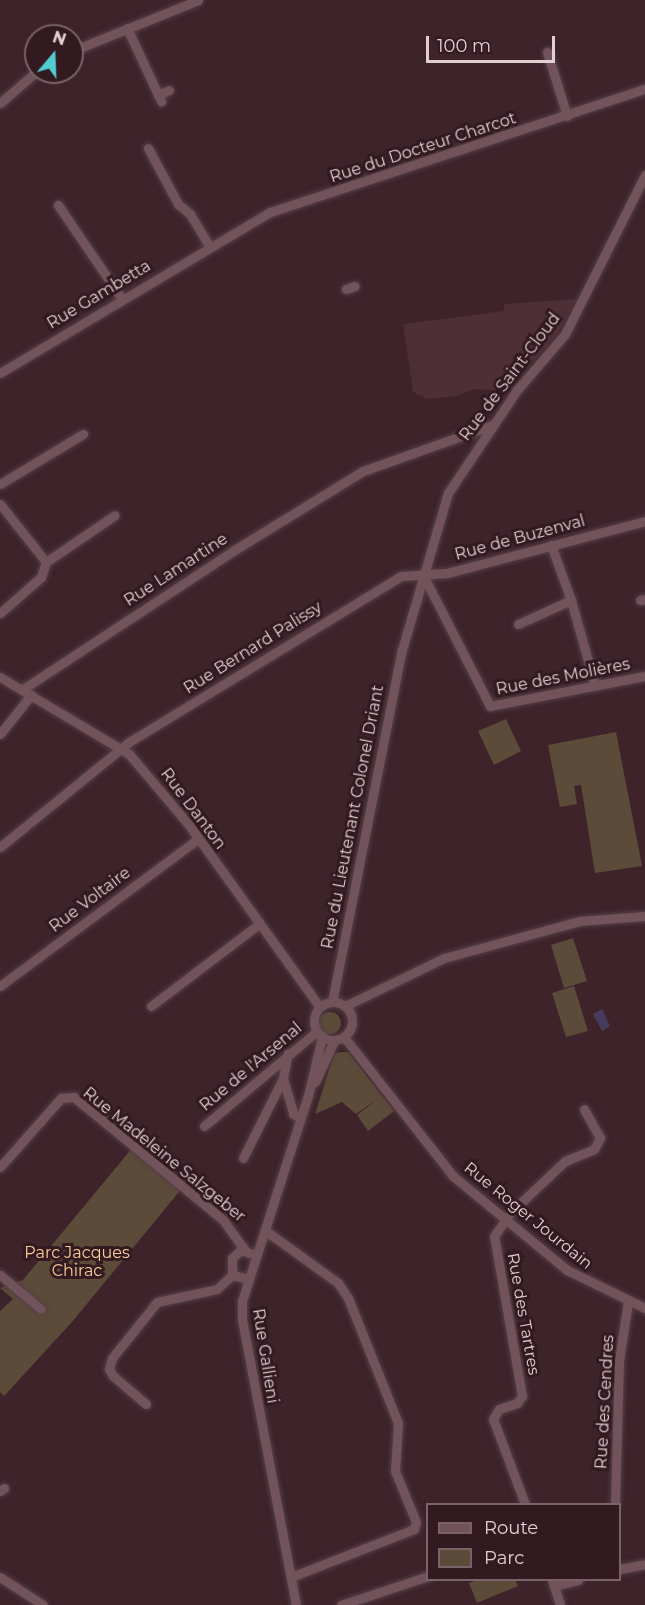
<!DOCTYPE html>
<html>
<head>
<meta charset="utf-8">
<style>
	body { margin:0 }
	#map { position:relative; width:645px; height:1605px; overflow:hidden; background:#3e232b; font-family:Montserrat,sans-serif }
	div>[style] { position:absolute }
	.built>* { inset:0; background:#4e2e37 }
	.green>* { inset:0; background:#5d4b39 }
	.round { border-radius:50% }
	.water>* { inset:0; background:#463d5e }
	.roads { filter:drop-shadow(0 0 2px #553f45) drop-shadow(0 0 2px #553f45) }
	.minor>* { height:9px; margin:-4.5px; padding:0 4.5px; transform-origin:4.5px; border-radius:4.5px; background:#72535b }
	.minor>.ring { margin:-4.5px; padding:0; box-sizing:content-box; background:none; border:9px solid #72535b; border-radius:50% }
	span { translate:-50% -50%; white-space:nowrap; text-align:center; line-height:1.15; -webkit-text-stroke:6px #331a21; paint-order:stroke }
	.street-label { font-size:16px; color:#e1cfd3 }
	.park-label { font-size:16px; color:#fccc99 }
	.legend { position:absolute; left:426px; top:1503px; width:195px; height:78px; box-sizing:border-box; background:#331a21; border:2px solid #796268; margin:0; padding:8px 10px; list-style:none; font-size:18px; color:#e1cfd3 }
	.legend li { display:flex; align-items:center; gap:12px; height:30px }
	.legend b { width:30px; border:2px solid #796268 }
	.north { position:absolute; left:24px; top:24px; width:60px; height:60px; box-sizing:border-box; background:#331a21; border:2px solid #796268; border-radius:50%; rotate:19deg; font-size:16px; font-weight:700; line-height:24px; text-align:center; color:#e1cfd3 }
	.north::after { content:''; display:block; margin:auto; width:21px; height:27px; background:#52ccd0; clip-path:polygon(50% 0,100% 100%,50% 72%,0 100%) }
	.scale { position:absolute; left:426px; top:36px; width:129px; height:27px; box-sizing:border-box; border:3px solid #e1cfd3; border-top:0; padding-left:8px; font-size:18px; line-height:21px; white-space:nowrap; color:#e1cfd3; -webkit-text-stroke:4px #331a21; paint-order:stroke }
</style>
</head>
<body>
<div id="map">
	<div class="built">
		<div style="clip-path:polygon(576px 299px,558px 333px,507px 391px,474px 389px,457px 396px,427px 399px,413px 392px,403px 324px,504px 311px,504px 304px)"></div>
	</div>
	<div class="green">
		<div style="clip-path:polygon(506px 719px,521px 751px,494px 765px,478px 731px)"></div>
		<div style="clip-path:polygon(616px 732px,642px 866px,595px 873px,581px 785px,574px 786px,577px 804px,560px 807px,548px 745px)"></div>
		<div style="clip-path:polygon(573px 938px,587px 981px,564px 988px,551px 945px)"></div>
		<div style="clip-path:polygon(574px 986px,588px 1031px,566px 1037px,552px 993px)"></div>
		<div class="round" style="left:319px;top:1012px;width:22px;height:22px"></div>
		<div style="clip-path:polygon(341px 1052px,348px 1052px,394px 1111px,368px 1131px,357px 1115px,379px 1098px,356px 1114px,342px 1102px,315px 1114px,334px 1054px)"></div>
		<div style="clip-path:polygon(133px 1147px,183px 1187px,72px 1322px,4px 1396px,0 1392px,0 1311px,13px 1299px,0 1288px,23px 1280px)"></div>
		<div style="clip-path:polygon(477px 1580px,515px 1580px,518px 1586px,477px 1603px,469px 1583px)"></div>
	</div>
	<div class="water">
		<div style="clip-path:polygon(602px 1009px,610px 1026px,602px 1031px,593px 1014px)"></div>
	</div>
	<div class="roads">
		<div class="minor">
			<div style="left:127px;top:28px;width:81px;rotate:65deg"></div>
			<div style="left:72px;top:51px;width:136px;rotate:-22deg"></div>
			<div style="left:547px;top:52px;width:67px;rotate:72.6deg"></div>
			<div style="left:158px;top:95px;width:12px;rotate:-24deg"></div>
			<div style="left:0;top:103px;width:48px;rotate:-40.7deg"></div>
			<div style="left:148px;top:148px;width:64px;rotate:61.8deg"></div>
			<div style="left:178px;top:204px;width:16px;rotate:40deg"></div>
			<div style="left:190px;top:214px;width:37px;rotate:59deg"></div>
			<div style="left:58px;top:205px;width:114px;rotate:55.8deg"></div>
			<div style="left:346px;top:289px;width:9px;rotate:-18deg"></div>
			<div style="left:0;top:373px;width:314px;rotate:-30.8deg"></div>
			<div style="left:270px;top:212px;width:395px;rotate:-18.2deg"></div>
			<div style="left:0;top:484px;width:97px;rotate:-31.1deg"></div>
			<div style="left:0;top:504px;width:74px;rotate:51.6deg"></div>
			<div style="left:46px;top:562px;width:16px;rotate:108deg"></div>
			<div style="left:41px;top:577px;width:55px;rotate:138.7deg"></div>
			<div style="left:551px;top:545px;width:59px;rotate:70deg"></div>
			<div style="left:571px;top:600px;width:89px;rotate:74.4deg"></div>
			<div style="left:46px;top:562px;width:83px;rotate:-34.3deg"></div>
			<div style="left:423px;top:575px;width:147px;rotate:62.9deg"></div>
			<div style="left:490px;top:706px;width:158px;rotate:-11deg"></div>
			<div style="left:640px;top:600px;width:5px;rotate:-11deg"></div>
			<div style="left:518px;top:624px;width:58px;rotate:-24.4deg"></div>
			<div style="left:0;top:677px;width:150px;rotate:30.8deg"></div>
			<div style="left:129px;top:754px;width:93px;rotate:49.8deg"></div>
			<div style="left:189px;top:825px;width:224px;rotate:54.3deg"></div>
			<div style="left:23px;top:689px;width:255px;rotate:-33.3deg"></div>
			<div style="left:236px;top:549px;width:149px;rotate:-31.6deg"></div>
			<div style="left:363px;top:471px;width:137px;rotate:-19.6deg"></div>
			<div style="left:0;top:734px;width:50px;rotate:-51.5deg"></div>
			<div style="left:0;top:847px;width:166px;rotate:-39.1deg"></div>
			<div style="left:129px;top:742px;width:319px;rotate:-31.4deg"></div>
			<div style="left:401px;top:576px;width:46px;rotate:-3.7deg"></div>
			<div style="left:447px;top:573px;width:205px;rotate:-14.7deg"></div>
			<div style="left:0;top:986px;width:247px;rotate:-36.6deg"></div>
			<div class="ring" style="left:314px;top:1002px;width:29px;height:29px"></div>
			<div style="left:332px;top:1002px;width:359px;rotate:-78.8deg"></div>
			<div style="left:402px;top:650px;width:164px;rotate:-73.7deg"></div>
			<div style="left:448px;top:493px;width:124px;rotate:-56.2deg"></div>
			<div style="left:517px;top:390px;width:74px;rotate:-49.4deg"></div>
			<div style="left:565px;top:334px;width:178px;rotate:-63.3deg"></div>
			<div style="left:151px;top:1006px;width:136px;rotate:-37.2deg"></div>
			<div style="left:345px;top:1006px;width:110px;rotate:-25.9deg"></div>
			<div style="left:444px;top:958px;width:140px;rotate:-15.3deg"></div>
			<div style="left:579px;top:921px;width:66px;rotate:-4.3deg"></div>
			<div style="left:344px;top:1037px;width:177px;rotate:51.9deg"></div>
			<div style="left:453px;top:1176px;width:148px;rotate:39.5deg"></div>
			<div style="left:567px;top:1270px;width:87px;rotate:26deg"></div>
			<div style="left:283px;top:1078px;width:37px;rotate:74deg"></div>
			<div style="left:293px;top:1114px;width:8px;rotate:23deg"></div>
			<div style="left:315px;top:1082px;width:45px;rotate:-65.1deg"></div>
			<div style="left:204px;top:1126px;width:146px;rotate:-40deg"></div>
			<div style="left:243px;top:1158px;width:89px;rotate:-63.4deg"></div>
			<div style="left:283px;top:1078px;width:25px;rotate:-79deg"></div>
			<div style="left:0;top:1167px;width:92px;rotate:-48.5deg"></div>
			<div style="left:61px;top:1098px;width:13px;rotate:-4deg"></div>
			<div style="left:74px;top:1097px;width:193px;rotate:39.5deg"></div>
			<div style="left:223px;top:1220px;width:39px;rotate:54deg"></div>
			<div style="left:246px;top:1252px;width:11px;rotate:15deg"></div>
			<div style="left:266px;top:1231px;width:89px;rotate:35.8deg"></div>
			<div style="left:338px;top:1283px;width:18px;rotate:56deg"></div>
			<div style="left:348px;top:1298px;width:135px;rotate:68.2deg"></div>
			<div style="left:398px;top:1423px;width:48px;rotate:93.6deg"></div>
			<div style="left:395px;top:1471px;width:55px;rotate:67.6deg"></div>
			<div style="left:416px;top:1522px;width:7px;rotate:106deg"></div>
			<div style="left:414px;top:1529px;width:132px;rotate:158.7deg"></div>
			<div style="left:0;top:1275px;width:53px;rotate:39.7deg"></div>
			<div style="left:232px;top:1275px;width:17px;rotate:-90deg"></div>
			<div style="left:232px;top:1258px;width:15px;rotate:-42deg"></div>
			<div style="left:146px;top:1404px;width:43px;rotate:-139.7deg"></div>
			<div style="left:113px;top:1376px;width:8px;rotate:-120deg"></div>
			<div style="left:109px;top:1369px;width:11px;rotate:-75deg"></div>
			<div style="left:112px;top:1358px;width:72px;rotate:-51.2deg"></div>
			<div style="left:157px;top:1302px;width:61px;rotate:-12.2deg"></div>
			<div style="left:217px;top:1289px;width:21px;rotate:-43deg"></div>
			<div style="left:232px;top:1275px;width:17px;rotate:13deg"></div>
			<div style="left:0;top:1491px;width:5px;rotate:-37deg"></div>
			<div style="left:525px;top:1504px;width:91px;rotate:-110.6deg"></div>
			<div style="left:493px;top:1419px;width:12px;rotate:-59deg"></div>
			<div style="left:499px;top:1409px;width:19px;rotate:-18deg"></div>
			<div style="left:517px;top:1403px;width:9px;rotate:-54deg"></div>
			<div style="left:522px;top:1396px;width:162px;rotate:-99.9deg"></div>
			<div style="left:494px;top:1236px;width:29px;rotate:-55deg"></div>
			<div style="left:511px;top:1212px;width:74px;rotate:-43.4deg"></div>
			<div style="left:565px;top:1161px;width:31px;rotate:-22deg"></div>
			<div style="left:594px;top:1149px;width:13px;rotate:-61deg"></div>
			<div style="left:600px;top:1138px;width:33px;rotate:-119deg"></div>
			<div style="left:615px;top:1504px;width:144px;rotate:-88.4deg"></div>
			<div style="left:619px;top:1360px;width:59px;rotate:-81.2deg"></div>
			<div style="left:620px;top:1569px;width:25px;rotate:-11deg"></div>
			<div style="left:0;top:1577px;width:51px;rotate:33.1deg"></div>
			<div style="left:552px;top:1580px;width:26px;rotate:72deg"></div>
			<div style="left:554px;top:1586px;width:25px;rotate:-14deg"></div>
			<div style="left:296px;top:1605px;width:291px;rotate:-100.7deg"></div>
			<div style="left:242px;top:1319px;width:18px;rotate:-90deg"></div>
			<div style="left:242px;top:1301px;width:215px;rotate:-72.2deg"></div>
			<div style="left:308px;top:1096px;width:61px;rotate:-76.7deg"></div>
			<div style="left:341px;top:1605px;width:92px;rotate:-18.4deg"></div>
		</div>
	</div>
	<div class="street-label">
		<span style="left:423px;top:148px;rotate:-18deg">Rue du Docteur Charcot</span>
		<span style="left:99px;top:295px;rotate:-31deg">Rue Gambetta</span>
		<span style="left:510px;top:377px;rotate:-53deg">Rue de Saint-Cloud</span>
		<span style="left:520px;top:538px;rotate:-15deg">Rue de Buzenval</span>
		<span style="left:176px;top:570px;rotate:-33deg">Rue Lamartine</span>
		<span style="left:253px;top:648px;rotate:-32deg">Rue Bernard Palissy</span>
		<span style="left:563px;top:677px;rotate:-11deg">Rue des Molières</span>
		<span style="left:193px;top:809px;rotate:53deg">Rue Danton</span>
		<span style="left:353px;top:817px;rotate:-79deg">Rue du Lieutenant Colonel Driant</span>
		<span style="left:90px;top:900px;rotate:-37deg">Rue Voltaire</span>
		<span style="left:251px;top:1067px;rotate:-40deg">Rue de l'Arsenal</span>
		<span style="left:164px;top:1155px;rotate:39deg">Rue Madeleine Salzgeber</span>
		<span style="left:528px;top:1216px;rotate:39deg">Rue Roger Jourdain</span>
		<span style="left:523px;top:1314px;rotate:80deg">Rue des Tartres</span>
		<span style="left:265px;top:1356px;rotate:81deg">Rue Gallieni</span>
		<span style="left:605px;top:1402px;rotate:-87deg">Rue des Cendres</span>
	</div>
	<div class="park-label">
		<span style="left:77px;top:1262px">Parc Jacques<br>Chirac</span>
	</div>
	<ul class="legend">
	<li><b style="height:8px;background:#72535b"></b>Route</li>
	<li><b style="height:16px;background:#5d4b39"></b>Parc</li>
	</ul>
	<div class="north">N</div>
	<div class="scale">100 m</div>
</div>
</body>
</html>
